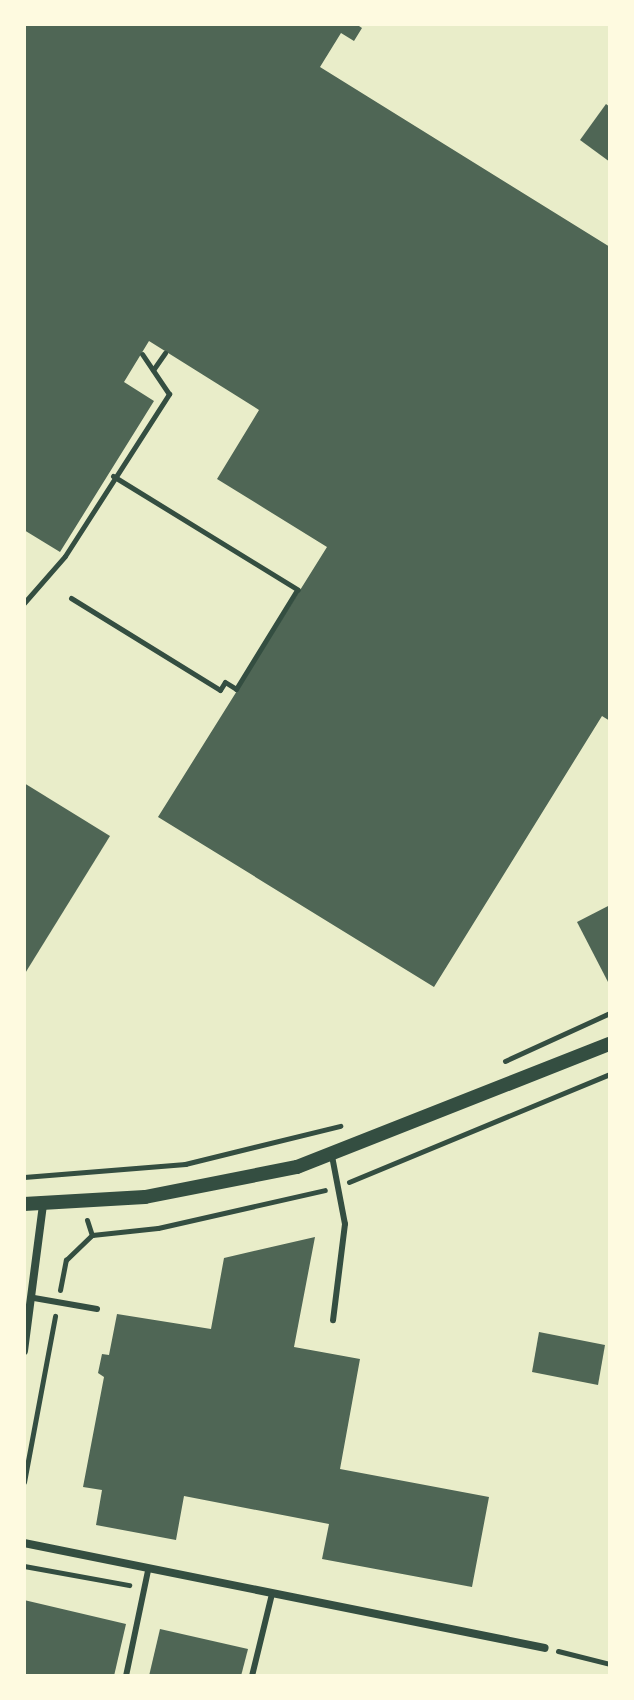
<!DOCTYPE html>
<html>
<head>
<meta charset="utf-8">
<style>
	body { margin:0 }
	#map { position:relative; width:634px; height:1700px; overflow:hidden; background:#e9edc9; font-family:Overpass,sans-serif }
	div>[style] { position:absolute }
	.building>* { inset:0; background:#4f6655 }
	.path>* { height:5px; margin:-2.5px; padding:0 2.5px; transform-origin:2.5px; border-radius:2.5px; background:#344e41 }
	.service>* { height:6px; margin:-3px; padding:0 3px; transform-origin:3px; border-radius:3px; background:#344e41 }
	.minor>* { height:8px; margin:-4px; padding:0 4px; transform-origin:4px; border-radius:4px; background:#344e41 }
	.tertiary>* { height:14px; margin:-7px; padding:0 7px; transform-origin:7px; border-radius:7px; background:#344e41 }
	span { translate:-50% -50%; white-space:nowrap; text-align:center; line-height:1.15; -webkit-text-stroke:8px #fefae0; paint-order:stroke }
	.frame { position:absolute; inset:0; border:26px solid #fefae0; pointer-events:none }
</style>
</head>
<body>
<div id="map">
	<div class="building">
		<div style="clip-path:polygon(24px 24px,356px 24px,362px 28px,354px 41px,341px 33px,320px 67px,610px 247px,610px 721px,602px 716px,434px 987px,158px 817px,327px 547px,217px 479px,259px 410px,149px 341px,124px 382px,154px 401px,60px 552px,24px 530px)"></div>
		<div style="clip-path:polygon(606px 104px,610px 107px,610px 162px,580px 140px)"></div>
		<div style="clip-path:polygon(24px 783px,110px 836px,24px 975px)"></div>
		<div style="clip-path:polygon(610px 905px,610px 980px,608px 982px,577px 922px)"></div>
		<div style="clip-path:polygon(315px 1237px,294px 1347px,360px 1359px,340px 1469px,489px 1497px,472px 1587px,322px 1559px,329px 1524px,184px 1496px,176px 1540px,96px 1525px,102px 1490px,83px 1487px,104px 1377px,98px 1373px,102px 1354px,109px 1355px,117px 1314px,211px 1329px,224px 1258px)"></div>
		<div style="clip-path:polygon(539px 1332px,605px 1345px,598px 1385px,532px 1372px)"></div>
		<div style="clip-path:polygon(24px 1600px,126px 1624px,114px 1676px,24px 1676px)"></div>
		<div style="clip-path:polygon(160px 1629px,248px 1649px,241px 1676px,149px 1676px)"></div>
	</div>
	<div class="path">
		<div style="left:153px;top:370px;width:21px;rotate:-55deg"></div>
		<div style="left:113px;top:476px;width:217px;rotate:31.6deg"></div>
		<div style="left:71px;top:598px;width:175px;rotate:31.7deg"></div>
		<div style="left:220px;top:690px;width:9px;rotate:-58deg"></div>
		<div style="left:225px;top:682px;width:13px;rotate:32deg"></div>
		<div style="left:236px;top:689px;width:116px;rotate:-58.4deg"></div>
		<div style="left:24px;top:603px;width:62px;rotate:-48.9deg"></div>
		<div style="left:65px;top:556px;width:193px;rotate:-57.3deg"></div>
		<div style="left:169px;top:394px;width:48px;rotate:-124deg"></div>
		<div style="left:505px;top:1061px;width:115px;rotate:-24.6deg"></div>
		<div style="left:24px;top:1177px;width:162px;rotate:-4.6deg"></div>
		<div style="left:185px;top:1164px;width:160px;rotate:-13.8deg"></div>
		<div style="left:349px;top:1182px;width:282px;rotate:-22.5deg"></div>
		<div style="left:87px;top:1220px;width:16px;rotate:72deg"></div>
		<div style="left:92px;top:1235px;width:66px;rotate:-6.1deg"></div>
		<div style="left:158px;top:1228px;width:171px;rotate:-12.8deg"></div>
		<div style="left:60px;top:1290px;width:31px;rotate:-79deg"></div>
		<div style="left:66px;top:1260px;width:36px;rotate:-44deg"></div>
		<div style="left:24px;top:1482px;width:169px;rotate:-79.4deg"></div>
		<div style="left:24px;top:1566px;width:107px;rotate:10.3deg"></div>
		<div style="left:558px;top:1651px;width:54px;rotate:14deg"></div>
	</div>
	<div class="service">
		<div style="left:332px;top:1156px;width:69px;rotate:79.2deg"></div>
		<div style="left:345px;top:1224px;width:97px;rotate:97.1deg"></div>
		<div style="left:34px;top:1298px;width:64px;rotate:9.9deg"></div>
		<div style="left:126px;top:1676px;width:107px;rotate:-78.2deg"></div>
		<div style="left:252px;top:1676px;width:84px;rotate:-76.3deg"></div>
	</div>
	<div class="minor">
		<div style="left:24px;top:1351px;width:148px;rotate:-82.6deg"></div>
		<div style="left:24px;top:1543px;width:531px;rotate:11.39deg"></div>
	</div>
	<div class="tertiary">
		<div style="left:24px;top:1204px;width:121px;rotate:-3.3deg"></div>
		<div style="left:145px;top:1197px;width:155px;rotate:-11.2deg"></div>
		<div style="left:297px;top:1167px;width:336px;rotate:-21.5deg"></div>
	</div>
	<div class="frame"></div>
</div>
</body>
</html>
